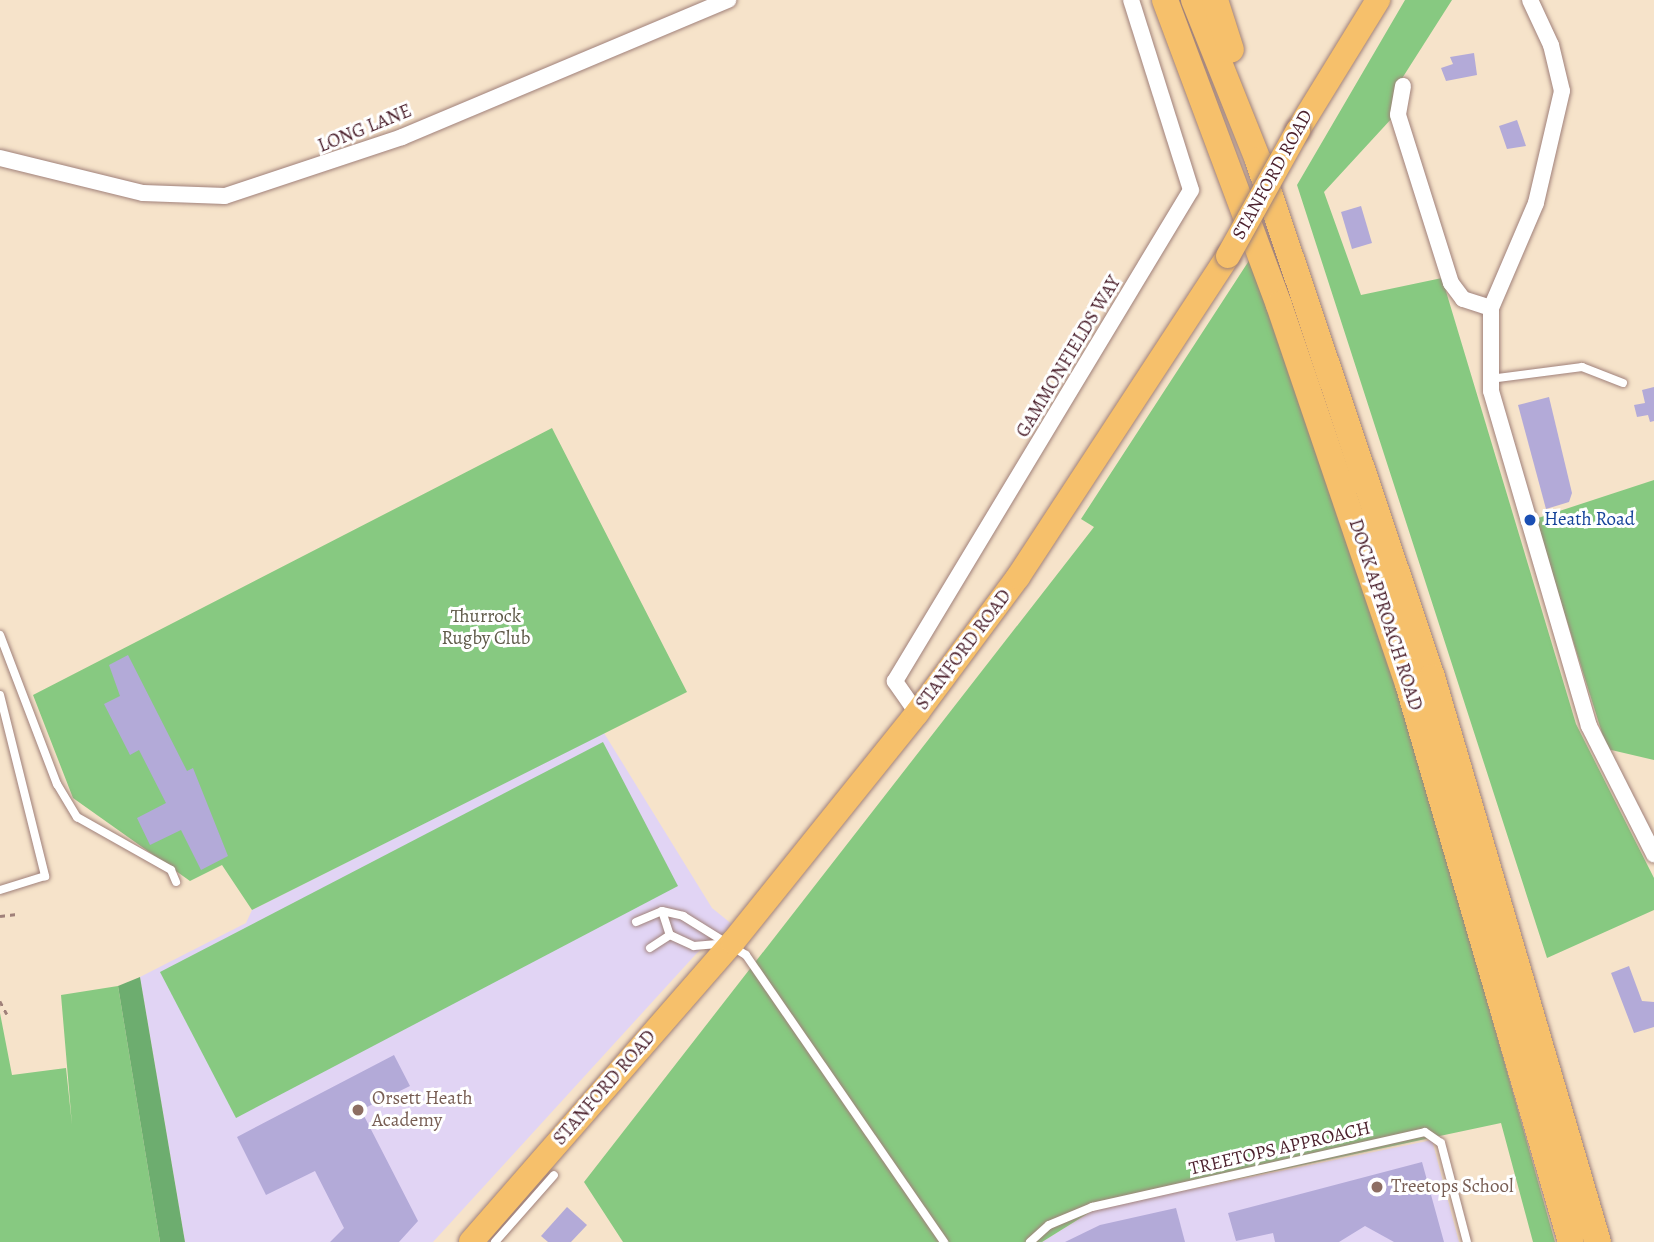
<!DOCTYPE html>
<html>
<head>
<meta charset="utf-8">
<style>
	body { margin:0 }
	#map { position:relative; width:1654px; height:1242px; overflow:hidden; background:#f6e3ca; font-family:Alegreya,serif }
	div>[style] { position:absolute }
	.built>* { inset:0; background:#e1d4f4 }
	.green>* { inset:0; background:#87c981 }
	.forest>* { inset:0; background:#6dad6f }
	.building>* { inset:0; background:#b3aad8 }
	.path>* { height:2.5px; margin-top:-1.25px; transform-origin:0; background:repeating-linear-gradient(90deg,#a0817a 0 5px,transparent 0 10px) }
	.roads { filter:drop-shadow(0 0 2px #a0817a) drop-shadow(0 0 2px #a0817a) }
	.service>* { height:8px; margin:-4px; padding:0 4px; transform-origin:4px; border-radius:4px; background:#fff }
	.minor>* { height:16px; margin:-8px; padding:0 8px; transform-origin:8px; border-radius:8px; background:#fff }
	.primary>* { height:24px; margin:-12px; padding:0 12px; transform-origin:12px; border-radius:12px; background:#f6c06b }
	.trunk>* { height:26px; margin:-13px; padding:0 13px; transform-origin:13px; border-radius:13px; background:#f6c06b }
	.bridges { filter:drop-shadow(0 0 2px #a0817a) drop-shadow(0 0 2px #a0817a) }
	.primary-bridge>* { height:24px; margin:-12px; padding:0 12px; transform-origin:12px; border-radius:12px; background:#f6c06b }
	.dots>* { width:19px; height:19px; translate:-50% -50%; box-sizing:border-box; border:4px solid #fff; border-radius:50% }
	span { translate:-50% -50%; white-space:nowrap; text-align:center; line-height:1.15; -webkit-text-stroke:6px #fff; paint-order:stroke }
	.street-label { font-size:19px; color:#4a1f2b }
	.transit-label { font-size:19px; color:#164399 }
	.left { translate:0 -50%; text-align:left }
	.park-label { font-size:19px; color:#5f5a49 }
	.education-label { font-size:19px; color:#785e54 }
</style>
</head>
<body>
<div id="map">
	<div class="built">
		<div style="clip-path:polygon(604px 733px,712px 908px,733px 925px,697px 953px,433px 1242px,185px 1242px,140px 977px,246px 923px,252px 910px)"></div>
		<div style="clip-path:polygon(1432px 1140px,1459px 1242px,1042px 1242px,1095px 1209px)"></div>
	</div>
	<div class="green">
		<div style="clip-path:polygon(1405px 0,1452px 0,1394px 91px,1393px 117px,1324px 192px,1361px 295px,1442px 278px,1576px 724px,1654px 878px,1654px 910px,1547px 958px,1297px 185px)"></div>
		<div style="clip-path:polygon(1252px 256px,1397px 681px,1555px 1242px,1533px 1242px,1501px 1123px,1095px 1209px,1042px 1242px,623px 1242px,584px 1182px,1094px 527px,1081px 519px)"></div>
		<div style="clip-path:polygon(552px 428px,687px 692px,252px 910px,222px 865px,190px 881px,73px 798px,33px 695px)"></div>
		<div style="clip-path:polygon(1654px 480px,1654px 760px,1607px 749px,1535px 519px)"></div>
		<div style="clip-path:polygon(603px 742px,678px 886px,236px 1118px,160px 972px)"></div>
		<div style="clip-path:polygon(118px 986px,160px 1242px,0 1242px,0 1013px,12px 1075px,66px 1068px,72px 1125px,61px 995px)"></div>
	</div>
	<div class="forest">
		<div style="clip-path:polygon(140px 977px,185px 1242px,160px 1242px,118px 986px)"></div>
	</div>
	<div class="building">
		<div style="clip-path:polygon(1474px 53px,1477px 75px,1446px 81px,1441px 68px,1453px 64px,1450px 57px)"></div>
		<div style="clip-path:polygon(1517px 120px,1526px 146px,1507px 149px,1499px 126px)"></div>
		<div style="clip-path:polygon(1361px 206px,1372px 243px,1352px 249px,1341px 212px)"></div>
		<div style="clip-path:polygon(1654px 387px,1654px 421px,1650px 422px,1648px 415px,1637px 417px,1634px 405px,1645px 403px,1642px 390px)"></div>
		<div style="clip-path:polygon(1549px 397px,1572px 493px,1569px 502px,1546px 509px,1518px 405px)"></div>
		<div style="clip-path:polygon(128px 655px,187px 771px,193px 768px,228px 856px,201px 870px,181px 830px,150px 845px,137px 818px,166px 803px,139px 750px,130px 755px,104px 704px,120px 696px,109px 665px)"></div>
		<div style="clip-path:polygon(1629px 966px,1642px 1001px,1654px 1002px,1654px 1027px,1634px 1033px,1611px 973px)"></div>
		<div style="clip-path:polygon(394px 1055px,410px 1086px,361px 1110px,418px 1221px,399px 1242px,330px 1242px,344px 1228px,315px 1171px,266px 1195px,237px 1137px)"></div>
		<div style="clip-path:polygon(1422px 1162px,1444px 1242px,1394px 1242px,1365px 1226px,1339px 1242px,1275px 1242px,1273px 1233px,1236px 1241px,1228px 1213px)"></div>
		<div style="clip-path:polygon(567px 1207px,587px 1225px,571px 1242px,548px 1242px,541px 1236px)"></div>
		<div style="clip-path:polygon(1176px 1208px,1185px 1242px,1065px 1242px,1100px 1225px)"></div>
	</div>
	<div class="path">
		<div style="left:0;top:916px;width:17px;rotate:-7deg"></div>
		<div style="left:0;top:1001px;width:15px;rotate:62deg"></div>
	</div>
	<div class="roads">
		<div class="service">
			<div style="left:1490px;top:379px;width:93px;rotate:-7.4deg"></div>
			<div style="left:1582px;top:367px;width:44px;rotate:21.3deg"></div>
			<div style="left:0;top:635px;width:160px;rotate:69.1deg"></div>
			<div style="left:57px;top:784px;width:39px;rotate:59deg"></div>
			<div style="left:77px;top:817px;width:108px;rotate:29.4deg"></div>
			<div style="left:171px;top:870px;width:13px;rotate:67deg"></div>
			<div style="left:0;top:695px;width:187px;rotate:76deg"></div>
			<div style="left:45px;top:876px;width:47px;rotate:162.7deg"></div>
			<div style="left:662px;top:911px;width:25px;rotate:72deg"></div>
			<div style="left:636px;top:922px;width:28px;rotate:-23deg"></div>
			<div style="left:662px;top:911px;width:22px;rotate:13deg"></div>
			<div style="left:683px;top:916px;width:74px;rotate:31.8deg"></div>
			<div style="left:746px;top:955px;width:349px;rotate:55.4deg"></div>
			<div style="left:650px;top:948px;width:24px;rotate:-33deg"></div>
			<div style="left:670px;top:935px;width:26px;rotate:25deg"></div>
			<div style="left:694px;top:946px;width:32px;rotate:-5deg"></div>
			<div style="left:495px;top:1242px;width:89px;rotate:-48.6deg"></div>
			<div style="left:1030px;top:1242px;width:25px;rotate:-42deg"></div>
			<div style="left:1049px;top:1225px;width:47px;rotate:-22.7deg"></div>
			<div style="left:1092px;top:1207px;width:341px;rotate:-12.7deg"></div>
			<div style="left:1425px;top:1132px;width:19px;rotate:35deg"></div>
			<div style="left:1441px;top:1143px;width:102px;rotate:75.3deg"></div>
		</div>
		<div class="minor">
			<div style="left:1530px;top:0;width:50px;rotate:65deg"></div>
			<div style="left:1551px;top:45px;width:47px;rotate:76.6deg"></div>
			<div style="left:1562px;top:91px;width:115px;rotate:103.1deg"></div>
			<div style="left:1536px;top:203px;width:114px;rotate:113.2deg"></div>
			<div style="left:1491px;top:308px;width:83px;rotate:90deg"></div>
			<div style="left:1491px;top:391px;width:349px;rotate:73.7deg"></div>
			<div style="left:1589px;top:726px;width:144px;rotate:63.1deg"></div>
			<div style="left:1403px;top:86px;width:29px;rotate:100deg"></div>
			<div style="left:1398px;top:115px;width:176px;rotate:72.5deg"></div>
			<div style="left:1451px;top:283px;width:20px;rotate:53deg"></div>
			<div style="left:1463px;top:299px;width:29px;rotate:18deg"></div>
			<div style="left:0;top:158px;width:147px;rotate:13.8deg"></div>
			<div style="left:143px;top:193px;width:82px;rotate:2.1deg"></div>
			<div style="left:225px;top:196px;width:187px;rotate:-18.4deg"></div>
			<div style="left:402px;top:137px;width:354px;rotate:-22.8deg"></div>
			<div style="left:917px;top:713px;width:39px;rotate:-125deg"></div>
			<div style="left:895px;top:681px;width:573px;rotate:-58.92deg"></div>
			<div style="left:1191px;top:190px;width:199px;rotate:-107.5deg"></div>
		</div>
		<div class="primary">
			<div style="left:1298px;top:130px;width:153px;rotate:-58.4deg"></div>
			<div style="left:471px;top:1242px;width:398px;rotate:-48.9deg"></div>
			<div style="left:733px;top:942px;width:294px;rotate:-51.2deg"></div>
			<div style="left:917px;top:713px;width:169px;rotate:-53.4deg"></div>
			<div style="left:1018px;top:577px;width:384px;rotate:-56.8deg"></div>
		</div>
		<div class="trunk">
			<div style="left:1165px;top:0;width:326px;rotate:69.5deg"></div>
			<div style="left:1279px;top:305px;width:400px;rotate:71.2deg"></div>
			<div style="left:1408px;top:684px;width:581px;rotate:73.72deg"></div>
			<div style="left:1194px;top:0;width:172px;rotate:68.2deg"></div>
			<div style="left:1258px;top:160px;width:545px;rotate:71.4deg"></div>
			<div style="left:1432px;top:677px;width:589px;rotate:73.63deg"></div>
			<div style="left:1215px;top:0;width:52px;rotate:72.3deg"></div>
		</div>
	</div>
	<div class="bridges">
		<div class="primary-bridge">
			<div style="left:1228px;top:256px;width:144px;rotate:-60.9deg"></div>
		</div>
	</div>
	<div class="dots">
		<div style="left:1530px;top:520px;background:#1a4fb4"></div>
		<div style="left:358px;top:1110px;background:#8d6e63"></div>
		<div style="left:1377px;top:1187px;background:#8d6e63"></div>
	</div>
	<div class="street-label">
		<span style="left:365px;top:129px;rotate:-22deg">LONG LANE</span>
		<span style="left:1273px;top:175px;rotate:-61deg">STANFORD ROAD</span>
		<span style="left:1069px;top:357px;rotate:-59deg">GAMMONFIELDS WAY</span>
		<span style="left:1385px;top:615px;rotate:72deg">DOCK APPROACH ROAD</span>
		<span style="left:964px;top:650px;rotate:-53deg">STANFORD ROAD</span>
		<span style="left:605px;top:1088px;rotate:-49deg">STANFORD ROAD</span>
		<span style="left:1280px;top:1149px;rotate:-13deg">TREETOPS APPROACH</span>
	</div>
	<div class="transit-label">
		<span class="left" style="left:1544px;top:520px">Heath Road</span>
	</div>
	<div class="park-label">
		<span style="left:486px;top:628px">Thurrock<br>Rugby Club</span>
	</div>
	<div class="education-label">
		<span class="left" style="left:372px;top:1110px">Orsett Heath<br>Academy</span>
		<span class="left" style="left:1391px;top:1187px">Treetops School</span>
	</div>
</div>
</body>
</html>
